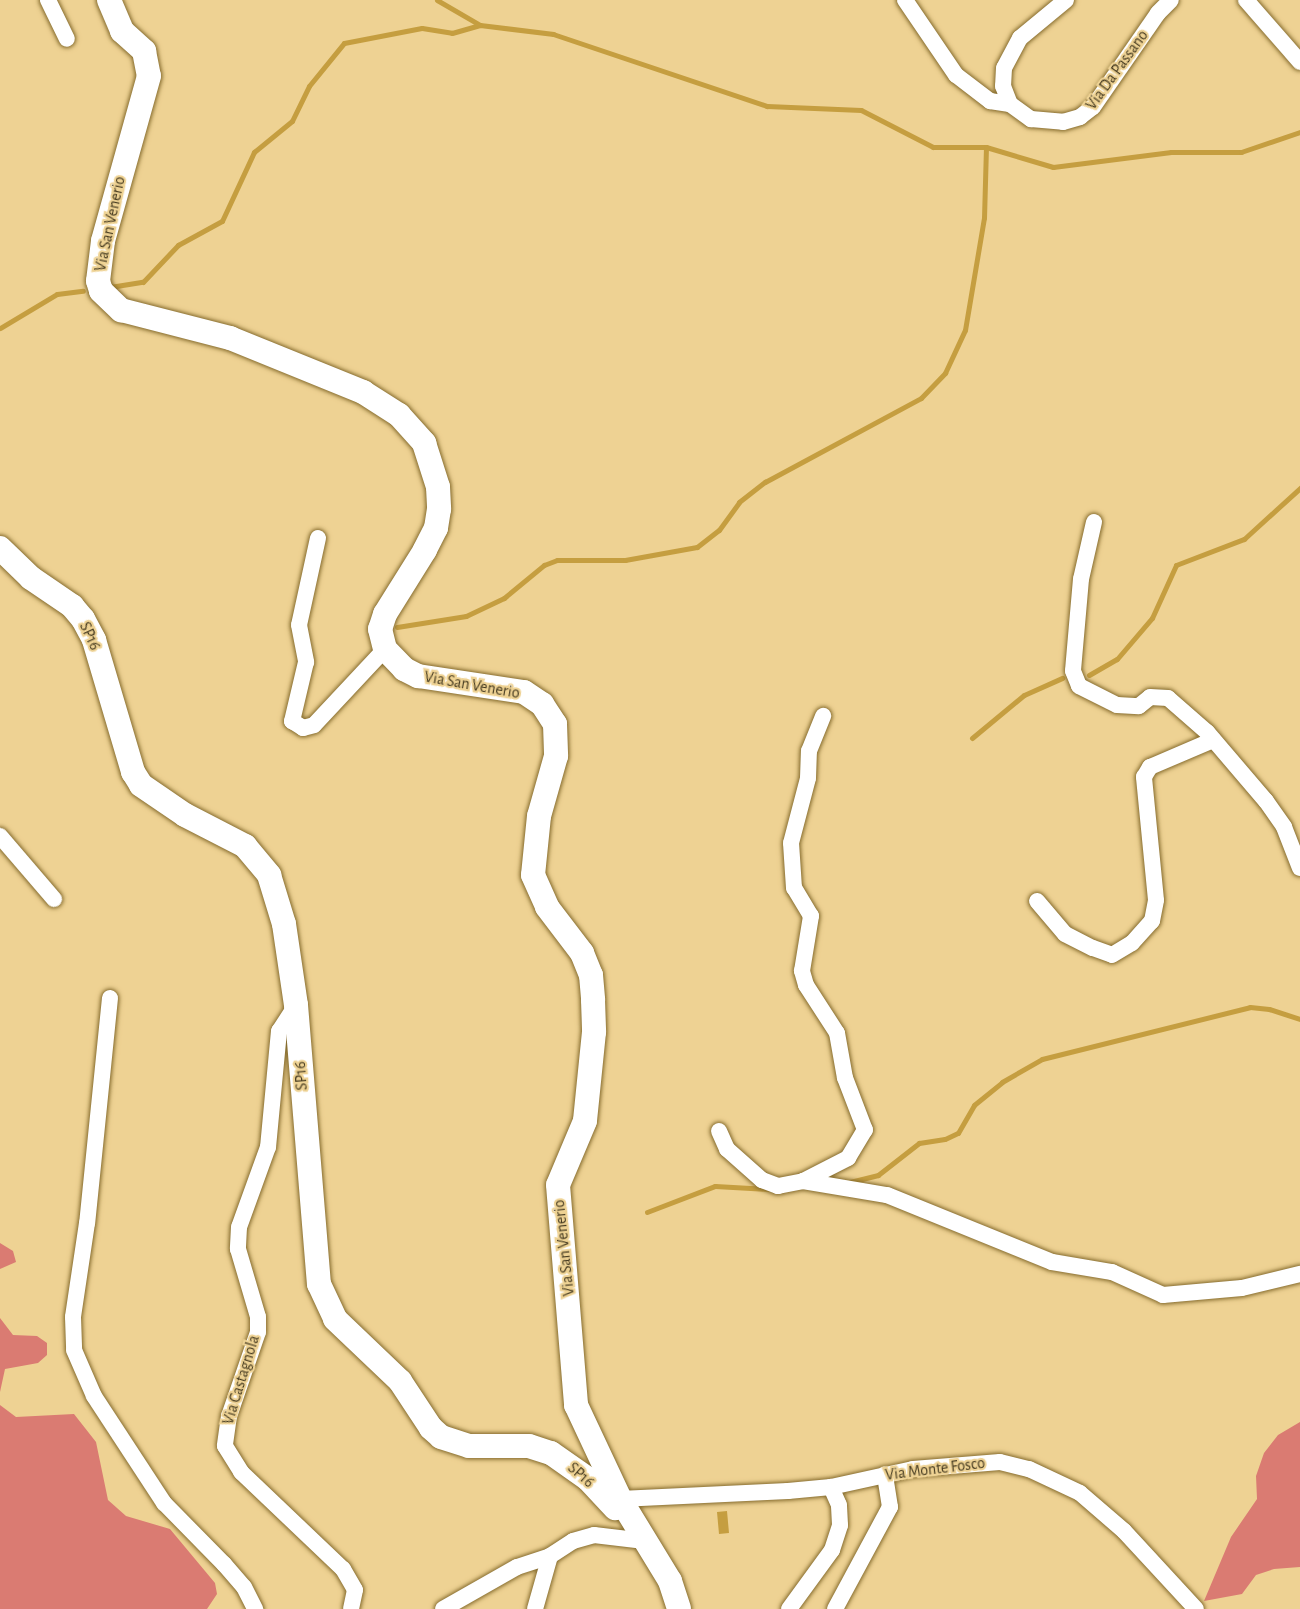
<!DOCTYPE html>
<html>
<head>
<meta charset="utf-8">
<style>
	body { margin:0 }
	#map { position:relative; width:1300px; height:1609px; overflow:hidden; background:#eed293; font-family:"Alegreya Sans",sans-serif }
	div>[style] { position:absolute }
	.forest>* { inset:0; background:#da7b72 }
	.water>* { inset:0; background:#c59e40 }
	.stream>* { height:5px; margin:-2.5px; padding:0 2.5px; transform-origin:2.5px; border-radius:2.5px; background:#c59e40 }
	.roads { filter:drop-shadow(0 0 2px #866c2e) drop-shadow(0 0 2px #866c2e) }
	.street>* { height:16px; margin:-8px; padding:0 8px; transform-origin:8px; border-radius:8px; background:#fff }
	.secondary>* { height:24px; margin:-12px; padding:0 12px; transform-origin:12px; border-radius:12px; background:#fff }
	span { translate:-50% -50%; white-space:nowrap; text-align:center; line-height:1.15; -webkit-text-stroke:4.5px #eed293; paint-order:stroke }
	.street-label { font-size:16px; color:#453a20 }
</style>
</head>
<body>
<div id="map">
	<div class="forest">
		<div style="clip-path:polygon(0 1243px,13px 1251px,16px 1262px,0 1269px)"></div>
		<div style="clip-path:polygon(0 1318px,13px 1335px,37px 1336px,47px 1343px,47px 1355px,38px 1363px,5px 1369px,0 1392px)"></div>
		<div style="clip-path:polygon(0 1405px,16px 1417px,74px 1414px,96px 1442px,108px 1500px,126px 1516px,170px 1529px,215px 1583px,217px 1594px,207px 1609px,0 1609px)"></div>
		<div style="clip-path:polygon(1300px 1422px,1300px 1567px,1274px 1569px,1256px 1575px,1242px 1594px,1204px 1601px,1231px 1537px,1257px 1499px,1256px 1476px,1264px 1453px,1278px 1435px)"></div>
	</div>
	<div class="water">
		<div style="clip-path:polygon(727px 1511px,729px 1533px,719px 1534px,717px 1512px)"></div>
	</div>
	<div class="stream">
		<div style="left:437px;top:0;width:50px;rotate:30.2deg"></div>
		<div style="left:480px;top:25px;width:74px;rotate:7deg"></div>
		<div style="left:553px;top:34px;width:226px;rotate:18.6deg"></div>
		<div style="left:767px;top:106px;width:94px;rotate:2.4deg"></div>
		<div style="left:861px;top:110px;width:81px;rotate:27.2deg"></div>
		<div style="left:933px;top:147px;width:53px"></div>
		<div style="left:986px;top:147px;width:70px;rotate:16.6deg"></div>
		<div style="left:1053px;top:167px;width:119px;rotate:-7.2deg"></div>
		<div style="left:1171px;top:152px;width:70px"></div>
		<div style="left:1241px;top:152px;width:62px;rotate:-18.7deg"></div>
		<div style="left:110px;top:287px;width:33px;rotate:-9deg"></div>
		<div style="left:143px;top:282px;width:51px;rotate:-46.6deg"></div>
		<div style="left:178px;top:245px;width:50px;rotate:-28.6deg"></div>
		<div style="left:222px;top:221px;width:76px;rotate:-65.1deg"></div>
		<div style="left:254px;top:152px;width:49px;rotate:-39.2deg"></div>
		<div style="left:292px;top:121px;width:39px;rotate:-64deg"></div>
		<div style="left:309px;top:86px;width:55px;rotate:-50.9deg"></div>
		<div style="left:344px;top:43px;width:79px;rotate:-10.9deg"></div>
		<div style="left:422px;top:28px;width:30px;rotate:9deg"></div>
		<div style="left:452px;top:33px;width:29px;rotate:-16deg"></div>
		<div style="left:0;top:328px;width:66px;rotate:-30.8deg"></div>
		<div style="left:57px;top:294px;width:26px;rotate:-7deg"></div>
		<div style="left:397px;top:627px;width:70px;rotate:-9.1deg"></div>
		<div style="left:466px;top:616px;width:42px;rotate:-25.3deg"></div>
		<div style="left:504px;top:598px;width:52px;rotate:-39.5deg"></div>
		<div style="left:544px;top:565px;width:14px;rotate:-21deg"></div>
		<div style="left:557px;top:560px;width:68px"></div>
		<div style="left:625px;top:560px;width:73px;rotate:-10.2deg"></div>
		<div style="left:697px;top:547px;width:28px;rotate:-38deg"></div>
		<div style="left:719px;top:530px;width:34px;rotate:-54deg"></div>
		<div style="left:739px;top:502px;width:33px;rotate:-38deg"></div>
		<div style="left:765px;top:482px;width:177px;rotate:-28.3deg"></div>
		<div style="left:921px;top:398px;width:35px;rotate:-46deg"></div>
		<div style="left:945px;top:373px;width:47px;rotate:-65.1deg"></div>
		<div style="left:965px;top:330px;width:114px;rotate:-80.4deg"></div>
		<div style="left:984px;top:218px;width:71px;rotate:-88.4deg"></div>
		<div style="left:1089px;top:675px;width:32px;rotate:-30deg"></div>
		<div style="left:1117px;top:659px;width:54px;rotate:-49.5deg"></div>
		<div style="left:1152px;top:618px;width:58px;rotate:-65.6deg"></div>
		<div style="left:1176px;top:565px;width:73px;rotate:-20.9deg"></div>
		<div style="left:1244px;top:539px;width:76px;rotate:-42.3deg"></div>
		<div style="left:972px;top:738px;width:67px;rotate:-39.6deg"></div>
		<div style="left:1024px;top:695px;width:42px;rotate:-24.1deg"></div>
		<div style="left:850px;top:1182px;width:29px;rotate:-14deg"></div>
		<div style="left:878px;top:1175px;width:52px;rotate:-38deg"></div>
		<div style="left:919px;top:1143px;width:26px;rotate:-9deg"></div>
		<div style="left:945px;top:1139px;width:14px;rotate:-25deg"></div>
		<div style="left:958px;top:1133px;width:32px;rotate:-60deg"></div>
		<div style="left:974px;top:1105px;width:36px;rotate:-39deg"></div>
		<div style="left:1002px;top:1082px;width:46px;rotate:-29.9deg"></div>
		<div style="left:1042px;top:1059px;width:214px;rotate:-14deg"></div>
		<div style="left:1250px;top:1007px;width:19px;rotate:6deg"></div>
		<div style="left:1269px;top:1009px;width:33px;rotate:18deg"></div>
		<div style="left:647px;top:1212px;width:73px;rotate:-20.9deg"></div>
		<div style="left:715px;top:1186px;width:54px;rotate:3.2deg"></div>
	</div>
	<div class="roads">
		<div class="street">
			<div style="left:48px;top:0;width:43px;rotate:64deg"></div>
			<div style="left:905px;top:0;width:91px;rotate:55.8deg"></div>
			<div style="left:956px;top:75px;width:43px;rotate:37.4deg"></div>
			<div style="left:990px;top:101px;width:20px;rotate:9deg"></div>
			<div style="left:1066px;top:0;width:60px;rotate:140.4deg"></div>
			<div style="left:1020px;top:38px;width:34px;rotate:118deg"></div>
			<div style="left:1004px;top:68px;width:18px;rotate:93deg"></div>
			<div style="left:1003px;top:86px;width:19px;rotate:69deg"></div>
			<div style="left:1010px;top:104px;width:26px;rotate:36deg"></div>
			<div style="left:1031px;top:119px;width:32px;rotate:5deg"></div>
			<div style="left:1063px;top:122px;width:18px;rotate:-16deg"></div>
			<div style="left:1080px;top:117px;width:16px;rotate:-38deg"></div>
			<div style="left:1093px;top:107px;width:114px;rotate:-55.3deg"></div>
			<div style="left:1158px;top:13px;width:18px;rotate:-45deg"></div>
			<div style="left:1246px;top:0;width:82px;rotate:48.9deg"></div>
			<div style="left:1094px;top:522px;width:58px;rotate:102.8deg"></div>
			<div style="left:1081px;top:579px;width:92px;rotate:95deg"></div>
			<div style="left:1073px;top:671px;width:16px;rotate:68deg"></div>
			<div style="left:1079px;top:686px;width:42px;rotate:26.6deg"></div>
			<div style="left:1117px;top:705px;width:22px;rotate:3deg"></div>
			<div style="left:1139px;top:706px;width:14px;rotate:-39deg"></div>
			<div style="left:1150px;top:697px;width:18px;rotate:3deg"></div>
			<div style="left:1168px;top:698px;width:52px;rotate:41.1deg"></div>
			<div style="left:1207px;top:732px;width:91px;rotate:49.5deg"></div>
			<div style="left:1266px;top:801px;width:32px;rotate:55deg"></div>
			<div style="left:1284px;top:827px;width:44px;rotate:68.7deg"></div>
			<div style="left:318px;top:538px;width:89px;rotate:102.3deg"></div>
			<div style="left:299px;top:625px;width:38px;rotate:79deg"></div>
			<div style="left:306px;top:662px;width:61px;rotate:103.3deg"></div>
			<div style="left:292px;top:721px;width:13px;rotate:32deg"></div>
			<div style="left:303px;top:728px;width:11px;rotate:-15deg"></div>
			<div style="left:314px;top:725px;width:104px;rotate:-46.9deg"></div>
			<div style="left:0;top:836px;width:83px;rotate:49.4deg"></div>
			<div style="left:1037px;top:901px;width:43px;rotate:49.7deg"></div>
			<div style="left:1065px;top:934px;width:31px;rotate:27deg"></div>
			<div style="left:1093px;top:948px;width:20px;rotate:20deg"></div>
			<div style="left:1112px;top:955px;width:23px;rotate:-31deg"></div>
			<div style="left:1132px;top:943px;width:30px;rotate:-48deg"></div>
			<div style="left:1152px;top:921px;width:21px;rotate:-79deg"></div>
			<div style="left:1156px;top:900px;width:124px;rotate:-95.6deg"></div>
			<div style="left:1144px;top:777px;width:12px;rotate:-59deg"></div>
			<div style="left:1150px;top:767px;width:69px;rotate:-23.2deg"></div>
			<div style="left:110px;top:998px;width:226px;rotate:95.8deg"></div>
			<div style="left:87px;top:1223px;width:95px;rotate:98.5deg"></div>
			<div style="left:73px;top:1317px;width:33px;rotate:88deg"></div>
			<div style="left:74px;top:1350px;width:50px;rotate:66.5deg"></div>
			<div style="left:94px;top:1396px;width:128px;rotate:56.8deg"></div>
			<div style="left:164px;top:1503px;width:86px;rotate:45.5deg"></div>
			<div style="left:224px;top:1564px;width:30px;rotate:49deg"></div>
			<div style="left:244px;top:1587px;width:25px;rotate:63deg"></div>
			<div style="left:296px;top:1005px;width:31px;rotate:123deg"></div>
			<div style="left:279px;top:1031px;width:117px;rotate:95.4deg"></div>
			<div style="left:268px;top:1147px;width:85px;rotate:109.9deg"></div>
			<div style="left:239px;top:1227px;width:22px;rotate:93deg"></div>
			<div style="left:238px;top:1249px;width:71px;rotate:73.6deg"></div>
			<div style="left:258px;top:1317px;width:15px;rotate:90deg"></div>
			<div style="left:258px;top:1332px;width:89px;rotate:109deg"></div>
			<div style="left:229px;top:1416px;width:30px;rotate:98deg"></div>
			<div style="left:225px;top:1446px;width:31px;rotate:58deg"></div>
			<div style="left:241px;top:1472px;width:141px;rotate:43.6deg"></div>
			<div style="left:343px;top:1569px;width:24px;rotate:60deg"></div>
			<div style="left:355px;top:1590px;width:19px;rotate:102deg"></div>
			<div style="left:719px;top:1131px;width:20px;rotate:66deg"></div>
			<div style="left:727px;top:1149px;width:47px;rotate:41.5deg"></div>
			<div style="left:762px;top:1180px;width:17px;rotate:21deg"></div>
			<div style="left:778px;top:1186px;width:25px;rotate:-11deg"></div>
			<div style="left:803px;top:1181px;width:85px;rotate:9.5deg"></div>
			<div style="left:887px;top:1195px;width:178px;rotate:22.1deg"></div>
			<div style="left:1052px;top:1262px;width:61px;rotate:9.5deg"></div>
			<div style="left:1112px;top:1272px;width:56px;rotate:24.3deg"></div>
			<div style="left:1163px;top:1295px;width:79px;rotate:-5.1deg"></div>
			<div style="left:1242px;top:1288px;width:60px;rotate:-13.6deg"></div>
			<div style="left:803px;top:1181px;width:51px;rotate:-27.1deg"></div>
			<div style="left:848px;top:1158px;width:33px;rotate:-59deg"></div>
			<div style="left:865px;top:1130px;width:56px;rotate:-111deg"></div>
			<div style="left:845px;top:1078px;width:46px;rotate:-100.1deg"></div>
			<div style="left:837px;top:1033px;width:57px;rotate:-122.9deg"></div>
			<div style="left:806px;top:985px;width:15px;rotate:-106deg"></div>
			<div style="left:802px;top:971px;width:56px;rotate:-80.7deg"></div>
			<div style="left:811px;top:916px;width:33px;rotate:-121deg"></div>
			<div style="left:794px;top:888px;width:45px;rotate:-93.8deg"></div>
			<div style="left:791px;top:843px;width:67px;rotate:-75.3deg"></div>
			<div style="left:808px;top:778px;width:27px;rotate:-88deg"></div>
			<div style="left:809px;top:751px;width:38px;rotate:-68deg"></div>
			<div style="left:620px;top:1499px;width:168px;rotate:-2.7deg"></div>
			<div style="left:788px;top:1491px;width:43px;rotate:-5.3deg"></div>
			<div style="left:831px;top:1487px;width:84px;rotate:-12.4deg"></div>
			<div style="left:913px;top:1469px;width:87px;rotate:-4.6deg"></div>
			<div style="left:1000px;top:1462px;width:30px;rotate:14deg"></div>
			<div style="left:1029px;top:1469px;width:56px;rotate:25.2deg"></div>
			<div style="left:1080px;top:1493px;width:58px;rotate:40.8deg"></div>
			<div style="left:1124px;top:1531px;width:106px;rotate:47.3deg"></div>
			<div style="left:443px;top:1609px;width:85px;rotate:-29.6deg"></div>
			<div style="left:517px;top:1567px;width:35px;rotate:-18deg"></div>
			<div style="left:550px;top:1556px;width:27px;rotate:-33deg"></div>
			<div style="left:573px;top:1541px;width:22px;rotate:-16deg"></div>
			<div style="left:594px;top:1535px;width:51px;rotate:6.7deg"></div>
			<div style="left:535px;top:1609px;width:55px;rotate:-74.2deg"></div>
			<div style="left:789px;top:1609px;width:73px;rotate:-53.9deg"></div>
			<div style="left:832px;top:1550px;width:26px;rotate:-72deg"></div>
			<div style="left:840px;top:1525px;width:20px;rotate:-93deg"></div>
			<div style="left:839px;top:1505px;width:20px;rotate:-114deg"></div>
			<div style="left:835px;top:1609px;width:116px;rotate:-61.7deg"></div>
			<div style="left:890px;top:1507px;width:33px;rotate:-99deg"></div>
		</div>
		<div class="secondary">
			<div style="left:109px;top:0;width:34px;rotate:67deg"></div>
			<div style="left:122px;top:31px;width:30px;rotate:42deg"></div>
			<div style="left:144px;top:51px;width:25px;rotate:79deg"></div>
			<div style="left:149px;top:76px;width:171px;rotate:105.6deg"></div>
			<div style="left:103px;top:241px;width:40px;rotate:97.1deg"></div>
			<div style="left:98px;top:281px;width:10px;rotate:73deg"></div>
			<div style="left:101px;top:291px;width:28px;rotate:44deg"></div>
			<div style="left:121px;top:310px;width:113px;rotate:14.4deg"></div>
			<div style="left:230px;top:338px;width:144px;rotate:22.1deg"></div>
			<div style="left:363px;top:392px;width:43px;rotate:32.6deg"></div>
			<div style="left:399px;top:415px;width:38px;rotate:48deg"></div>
			<div style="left:424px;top:443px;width:46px;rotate:72.3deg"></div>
			<div style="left:438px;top:487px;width:22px;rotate:87deg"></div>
			<div style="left:439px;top:509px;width:19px;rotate:99deg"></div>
			<div style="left:436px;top:528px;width:25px;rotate:117deg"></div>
			<div style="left:425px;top:550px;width:75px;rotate:122deg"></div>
			<div style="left:385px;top:614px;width:16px;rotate:108deg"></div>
			<div style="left:380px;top:629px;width:21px;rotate:76deg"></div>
			<div style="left:385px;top:649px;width:28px;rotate:46deg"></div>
			<div style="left:404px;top:669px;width:16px;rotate:27deg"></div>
			<div style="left:418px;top:676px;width:107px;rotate:8.6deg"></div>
			<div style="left:524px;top:692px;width:22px;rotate:34deg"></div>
			<div style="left:542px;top:704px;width:24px;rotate:57deg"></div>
			<div style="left:555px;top:724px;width:32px;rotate:88deg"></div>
			<div style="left:556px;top:756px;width:62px;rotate:105.8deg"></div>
			<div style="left:539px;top:816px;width:59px;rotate:95.8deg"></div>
			<div style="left:533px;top:875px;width:35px;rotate:66deg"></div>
			<div style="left:547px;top:907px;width:58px;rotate:52.7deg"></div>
			<div style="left:582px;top:953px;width:24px;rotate:68deg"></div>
			<div style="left:591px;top:975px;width:25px;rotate:85deg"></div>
			<div style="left:593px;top:1000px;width:32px;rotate:88deg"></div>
			<div style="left:594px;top:1032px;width:89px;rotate:95.8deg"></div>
			<div style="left:585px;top:1121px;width:69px;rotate:112.9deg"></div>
			<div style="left:558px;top:1185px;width:221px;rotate:85.3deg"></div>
			<div style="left:576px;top:1405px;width:104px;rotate:64.9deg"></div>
			<div style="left:620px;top:1499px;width:96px;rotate:58.6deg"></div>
			<div style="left:670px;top:1581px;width:29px;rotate:72deg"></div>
			<div style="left:0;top:548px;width:43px;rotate:44.1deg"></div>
			<div style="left:31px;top:578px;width:50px;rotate:34.3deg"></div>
			<div style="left:72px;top:606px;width:17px;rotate:50deg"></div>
			<div style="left:83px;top:619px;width:24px;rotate:62deg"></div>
			<div style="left:94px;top:640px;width:138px;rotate:73.5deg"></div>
			<div style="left:133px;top:772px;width:15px;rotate:58deg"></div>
			<div style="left:141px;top:785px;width:53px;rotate:34.3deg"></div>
			<div style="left:185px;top:815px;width:68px;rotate:27.3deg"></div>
			<div style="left:245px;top:846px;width:38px;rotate:50deg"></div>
			<div style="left:269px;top:875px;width:51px;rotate:73deg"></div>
			<div style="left:284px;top:924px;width:82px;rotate:81.6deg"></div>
			<div style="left:296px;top:1005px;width:280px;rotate:85.3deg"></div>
			<div style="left:319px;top:1284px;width:38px;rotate:65deg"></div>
			<div style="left:335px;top:1319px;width:90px;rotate:43.6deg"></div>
			<div style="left:400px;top:1381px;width:56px;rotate:56.6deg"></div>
			<div style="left:431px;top:1428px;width:13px;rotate:42deg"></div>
			<div style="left:441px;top:1437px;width:29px;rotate:18deg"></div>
			<div style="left:469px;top:1446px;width:60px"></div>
			<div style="left:529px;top:1446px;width:23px;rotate:18deg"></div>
			<div style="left:551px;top:1453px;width:45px;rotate:35.1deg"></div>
			<div style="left:588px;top:1479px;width:40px;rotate:47deg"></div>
		</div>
	</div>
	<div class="street-label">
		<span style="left:1117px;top:70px;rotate:-54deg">Via Da Passano</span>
		<span style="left:110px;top:224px;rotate:-78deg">Via San Venerio</span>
		<span style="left:90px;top:636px;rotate:65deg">SP16</span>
		<span style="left:472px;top:685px;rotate:10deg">Via San Venerio</span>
		<span style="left:301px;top:1076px;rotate:-94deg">SP16</span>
		<span style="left:564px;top:1248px;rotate:-96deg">Via San Venerio</span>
		<span style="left:241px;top:1380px;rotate:-73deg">Via Castagnola</span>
		<span style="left:935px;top:1469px;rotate:-7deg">Via Monte Fosco</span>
		<span style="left:581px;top:1475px;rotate:41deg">SP16</span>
	</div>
</div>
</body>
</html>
